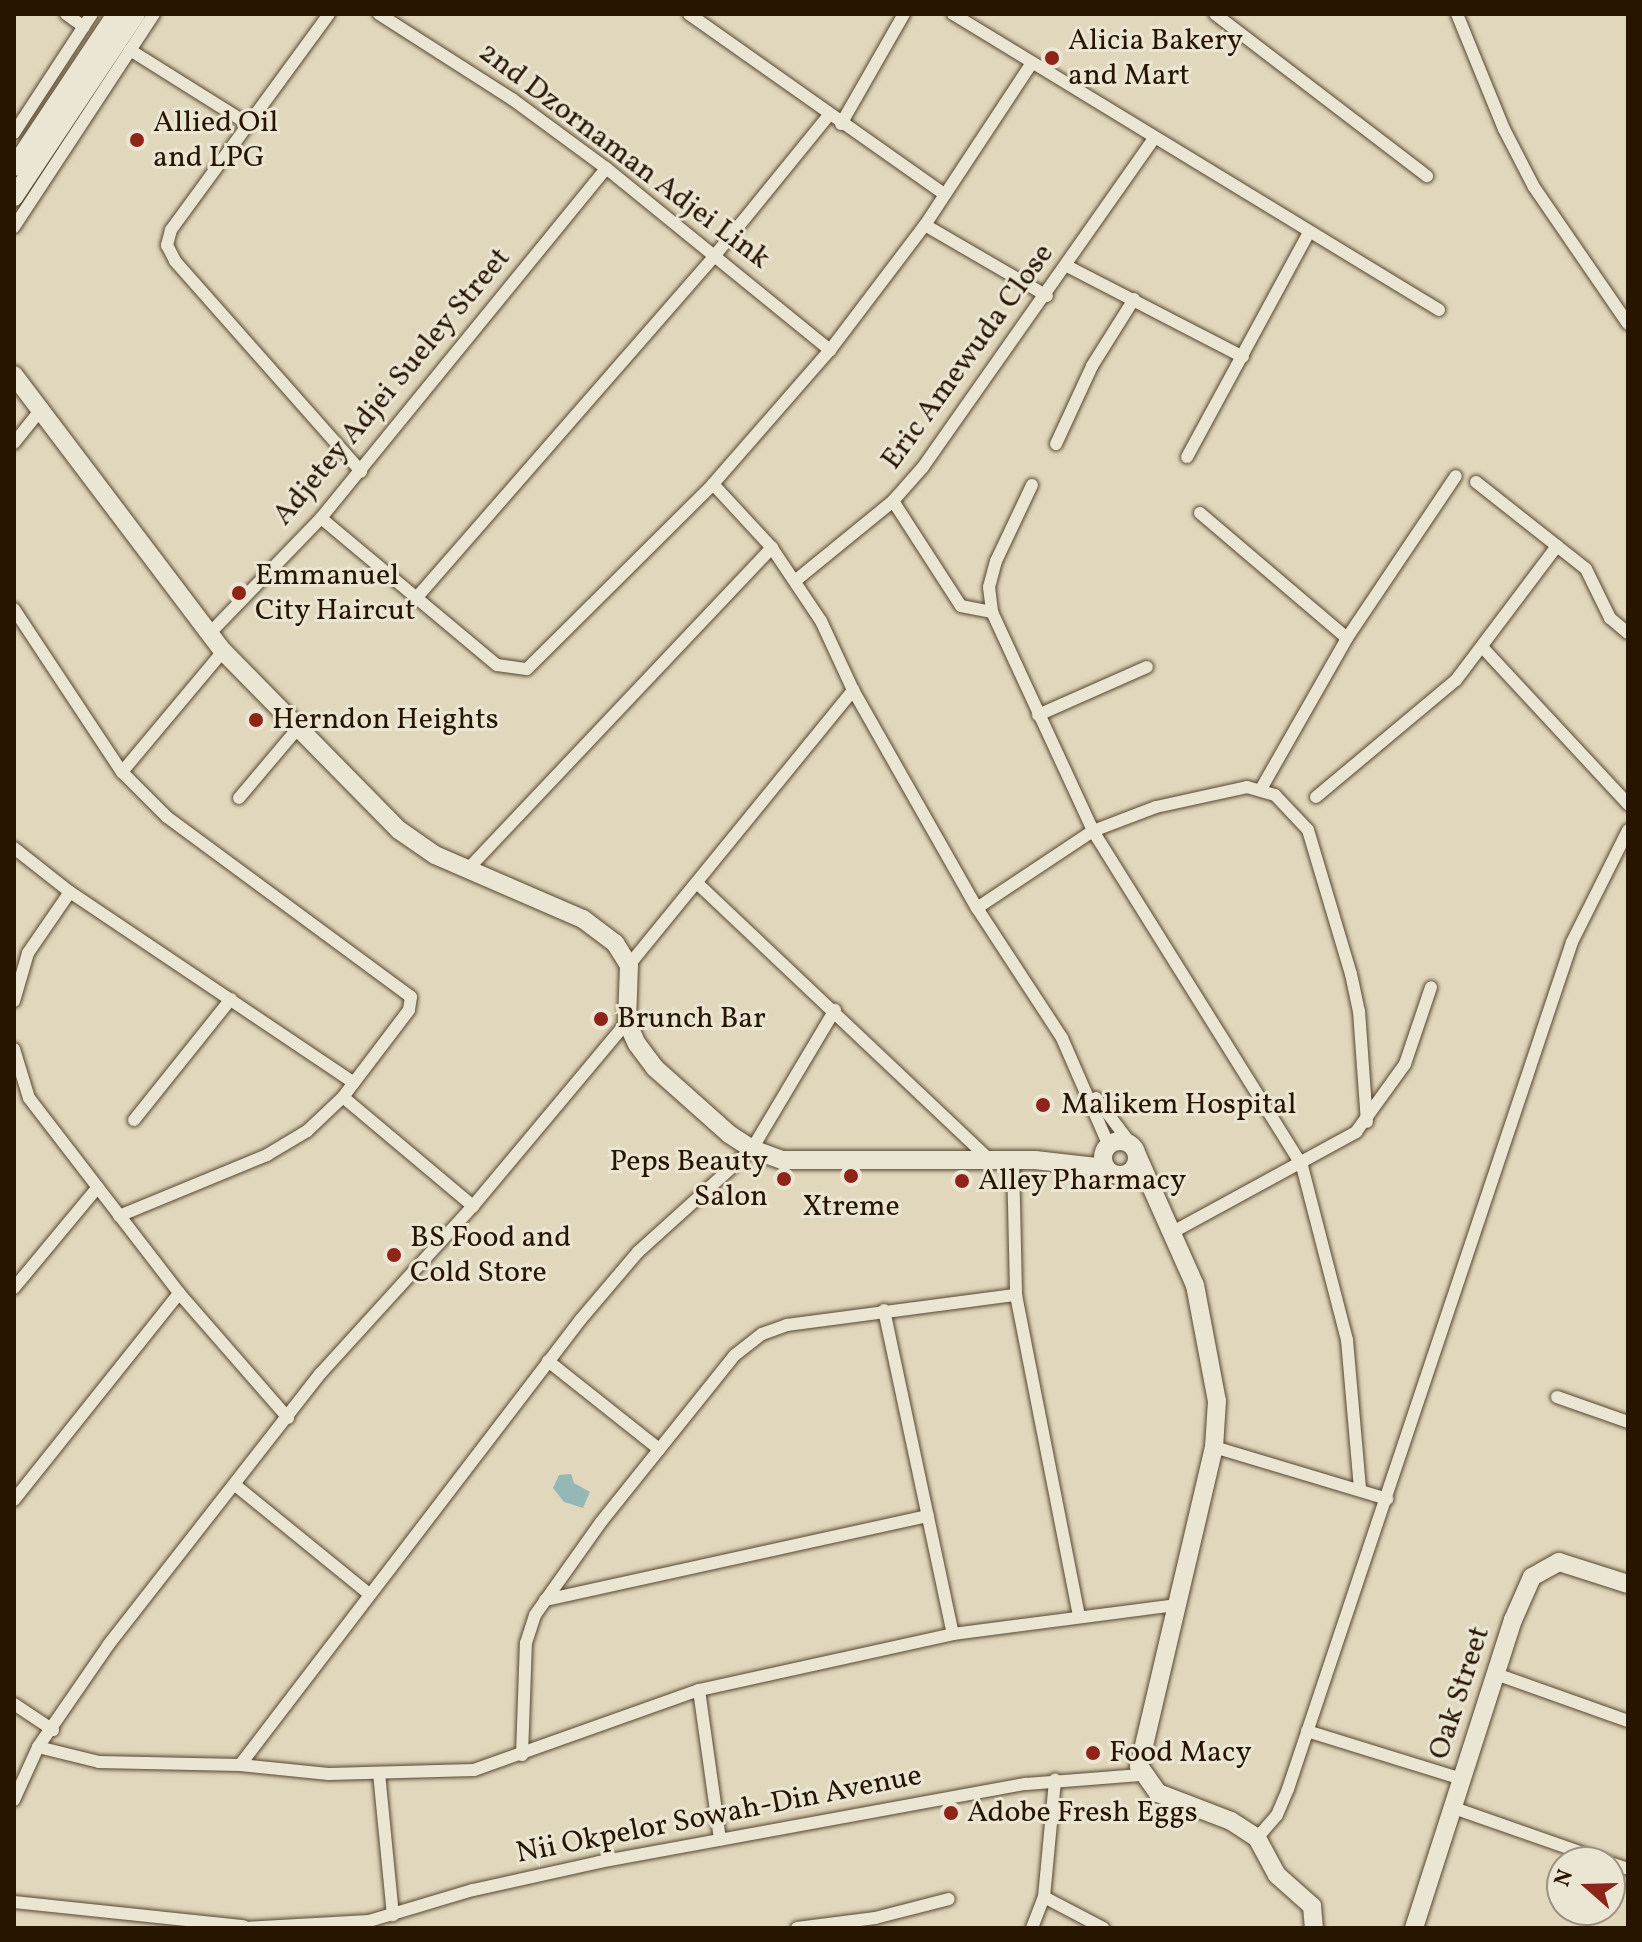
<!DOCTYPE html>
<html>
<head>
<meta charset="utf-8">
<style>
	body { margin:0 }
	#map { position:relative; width:1642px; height:1942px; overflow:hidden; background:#e0d7bc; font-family:Vollkorn,serif }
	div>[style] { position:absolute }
	.water>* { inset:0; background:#95b8b6 }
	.roads { filter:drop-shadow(0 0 2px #56462f) drop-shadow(0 0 2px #56462f) }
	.street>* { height:12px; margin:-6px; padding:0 6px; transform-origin:6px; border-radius:6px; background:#ebe5d3 }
	.secondary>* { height:18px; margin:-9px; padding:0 9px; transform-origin:9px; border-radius:9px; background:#ebe5d3 }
	.secondary>.ring { margin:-9px; padding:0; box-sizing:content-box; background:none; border:18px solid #ebe5d3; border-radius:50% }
	.dots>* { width:22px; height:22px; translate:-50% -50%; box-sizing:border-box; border:4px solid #ebe5d3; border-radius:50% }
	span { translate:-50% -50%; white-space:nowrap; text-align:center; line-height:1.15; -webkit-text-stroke:6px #ebe5d3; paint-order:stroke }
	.poi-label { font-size:30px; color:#281500 }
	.left { translate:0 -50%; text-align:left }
	.right { translate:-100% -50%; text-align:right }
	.street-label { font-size:30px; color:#281500 }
	.frame { position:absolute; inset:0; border:16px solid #281500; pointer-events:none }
	.north { position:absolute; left:1546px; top:1846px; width:80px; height:80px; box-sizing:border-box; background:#ebe5d3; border:2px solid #9d927f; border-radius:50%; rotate:290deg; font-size:22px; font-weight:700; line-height:32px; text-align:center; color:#281500 }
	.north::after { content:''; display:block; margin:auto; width:28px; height:36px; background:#8f2418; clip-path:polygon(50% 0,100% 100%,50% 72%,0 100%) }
</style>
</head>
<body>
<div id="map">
	<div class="water">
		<div style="clip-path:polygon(571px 1474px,574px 1483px,590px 1492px,583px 1508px,564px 1502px,553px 1488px,559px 1475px)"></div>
	</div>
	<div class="roads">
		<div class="street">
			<div style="left:66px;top:14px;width:22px;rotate:36deg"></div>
			<div style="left:329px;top:14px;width:268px;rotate:126.2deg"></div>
			<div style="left:171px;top:230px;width:16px;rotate:105deg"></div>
			<div style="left:167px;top:245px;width:18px;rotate:63deg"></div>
			<div style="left:175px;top:261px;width:281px;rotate:48.5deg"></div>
			<div style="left:379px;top:14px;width:158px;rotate:32.6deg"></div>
			<div style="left:512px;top:99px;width:117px;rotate:36.3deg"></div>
			<div style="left:606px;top:168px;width:289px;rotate:39.1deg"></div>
			<div style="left:689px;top:14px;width:312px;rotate:35.2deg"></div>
			<div style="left:953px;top:14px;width:569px;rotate:31.34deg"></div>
			<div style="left:1215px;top:14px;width:267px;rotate:37.4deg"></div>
			<div style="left:1457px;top:14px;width:124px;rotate:67.8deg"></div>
			<div style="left:1504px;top:129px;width:65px;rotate:62.7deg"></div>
			<div style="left:1534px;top:187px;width:166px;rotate:55.5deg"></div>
			<div style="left:130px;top:50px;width:139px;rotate:32.1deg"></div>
			<div style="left:841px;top:124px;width:127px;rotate:-60.2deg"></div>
			<div style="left:14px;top:133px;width:142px;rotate:-56.8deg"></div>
			<div style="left:925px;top:225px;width:141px;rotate:30.2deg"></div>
			<div style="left:14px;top:227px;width:255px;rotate:-56.7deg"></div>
			<div style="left:1067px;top:266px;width:198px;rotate:27.3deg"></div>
			<div style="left:14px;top:443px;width:45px;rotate:-51.3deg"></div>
			<div style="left:1056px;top:444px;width:86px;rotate:-65.2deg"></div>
			<div style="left:1092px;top:366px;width:79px;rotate:-57.9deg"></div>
			<div style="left:1187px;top:457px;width:256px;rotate:-61.5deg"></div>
			<div style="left:1476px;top:482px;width:140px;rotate:38.3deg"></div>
			<div style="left:1586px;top:569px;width:55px;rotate:63.9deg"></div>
			<div style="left:1610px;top:618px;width:23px;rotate:40deg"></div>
			<div style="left:713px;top:484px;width:87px;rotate:47.3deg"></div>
			<div style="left:772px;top:548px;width:88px;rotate:56.1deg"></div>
			<div style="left:821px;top:621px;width:76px;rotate:65.1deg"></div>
			<div style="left:853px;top:690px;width:251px;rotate:60.4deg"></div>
			<div style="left:977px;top:908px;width:155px;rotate:56.8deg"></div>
			<div style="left:1062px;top:1038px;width:118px;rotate:66.5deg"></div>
			<div style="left:1032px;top:485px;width:84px;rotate:115.3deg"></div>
			<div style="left:996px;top:561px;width:27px;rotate:105deg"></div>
			<div style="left:989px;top:587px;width:25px;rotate:83deg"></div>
			<div style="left:992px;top:612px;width:241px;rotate:65.2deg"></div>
			<div style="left:1093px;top:831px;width:395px;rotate:58deg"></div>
			<div style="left:1302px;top:1166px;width:180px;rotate:75.5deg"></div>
			<div style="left:1347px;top:1340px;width:151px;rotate:85deg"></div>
			<div style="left:893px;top:501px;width:125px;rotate:57.1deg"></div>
			<div style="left:961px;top:606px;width:32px;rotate:11deg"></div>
			<div style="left:1200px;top:513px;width:193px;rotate:40.4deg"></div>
			<div style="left:321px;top:518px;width:229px;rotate:39.9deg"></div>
			<div style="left:497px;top:665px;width:30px;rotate:8deg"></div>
			<div style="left:527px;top:669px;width:262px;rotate:-44.8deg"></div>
			<div style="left:713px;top:484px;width:178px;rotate:-48.9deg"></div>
			<div style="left:830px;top:350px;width:157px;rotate:-52.8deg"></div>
			<div style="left:925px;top:225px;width:193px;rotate:-56.6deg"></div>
			<div style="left:795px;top:581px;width:127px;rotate:-39.2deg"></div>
			<div style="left:893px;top:501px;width:45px;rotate:-48.6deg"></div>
			<div style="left:923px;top:467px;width:402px;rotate:-54.9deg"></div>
			<div style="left:418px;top:596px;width:454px;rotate:-48.9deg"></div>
			<div style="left:716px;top:254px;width:178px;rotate:-50.9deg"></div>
			<div style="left:14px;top:609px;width:196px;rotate:56.5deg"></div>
			<div style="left:122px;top:772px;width:64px;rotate:45deg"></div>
			<div style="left:167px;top:817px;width:303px;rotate:36.4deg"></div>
			<div style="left:411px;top:997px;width:13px;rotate:99deg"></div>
			<div style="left:409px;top:1010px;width:109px;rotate:127.2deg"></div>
			<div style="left:343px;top:1097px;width:50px;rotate:136.6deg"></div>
			<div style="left:307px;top:1131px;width:47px;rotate:149deg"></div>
			<div style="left:267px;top:1155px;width:160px;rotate:157.6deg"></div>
			<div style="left:210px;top:633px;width:160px;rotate:-46deg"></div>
			<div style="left:321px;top:518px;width:451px;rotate:-50.8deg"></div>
			<div style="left:1484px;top:649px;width:212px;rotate:47.1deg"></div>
			<div style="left:1038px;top:715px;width:119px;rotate:-23.8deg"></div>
			<div style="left:122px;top:772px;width:158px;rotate:-50.1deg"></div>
			<div style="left:1261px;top:789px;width:174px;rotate:-60.3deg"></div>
			<div style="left:1347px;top:638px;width:195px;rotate:-56.1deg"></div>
			<div style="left:1316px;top:797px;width:182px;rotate:-39.9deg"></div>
			<div style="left:1456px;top:680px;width:168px;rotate:-53deg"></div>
			<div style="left:239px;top:798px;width:93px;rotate:-49.8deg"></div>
			<div style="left:14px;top:848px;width:71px;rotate:38.2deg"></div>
			<div style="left:70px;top:892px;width:342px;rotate:33.9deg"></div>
			<div style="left:467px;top:870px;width:444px;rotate:-46.6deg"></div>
			<div style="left:697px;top:883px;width:402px;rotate:43.4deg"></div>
			<div style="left:977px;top:908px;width:139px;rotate:-33.6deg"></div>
			<div style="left:1093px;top:831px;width:67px;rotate:-20.9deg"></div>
			<div style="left:1156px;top:807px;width:93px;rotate:-12.4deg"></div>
			<div style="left:1247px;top:787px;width:29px;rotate:16deg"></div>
			<div style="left:1275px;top:795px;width:48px;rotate:46.7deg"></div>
			<div style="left:1308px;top:830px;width:150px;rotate:73.4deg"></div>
			<div style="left:1351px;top:974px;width:38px;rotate:78deg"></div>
			<div style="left:1359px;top:1011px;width:111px;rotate:85.9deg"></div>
			<div style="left:629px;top:965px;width:355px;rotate:-50.8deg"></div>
			<div style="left:14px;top:1001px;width:50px;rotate:-73.7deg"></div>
			<div style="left:28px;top:953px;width:74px;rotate:-55.5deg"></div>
			<div style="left:14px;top:1049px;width:51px;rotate:73deg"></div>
			<div style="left:29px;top:1098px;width:246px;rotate:52.4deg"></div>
			<div style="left:179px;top:1293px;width:166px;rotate:48.9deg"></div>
			<div style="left:343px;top:1097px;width:170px;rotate:40deg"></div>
			<div style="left:1096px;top:1098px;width:61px;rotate:52.9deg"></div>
			<div style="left:134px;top:1120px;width:155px;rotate:-51.3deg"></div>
			<div style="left:1013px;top:1160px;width:135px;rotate:88.7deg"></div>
			<div style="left:1016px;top:1295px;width:327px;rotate:78.9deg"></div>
			<div style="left:1171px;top:1233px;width:211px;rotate:-28.6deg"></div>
			<div style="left:1356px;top:1132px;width:84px;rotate:-54.2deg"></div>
			<div style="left:1405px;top:1064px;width:81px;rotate:-71.3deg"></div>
			<div style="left:14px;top:1288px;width:131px;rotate:-50.3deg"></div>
			<div style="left:884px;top:1310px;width:331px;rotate:78deg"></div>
			<div style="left:548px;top:1361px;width:142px;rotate:38.4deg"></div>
			<div style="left:1557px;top:1397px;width:75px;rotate:19.4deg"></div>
			<div style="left:1214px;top:1447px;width:181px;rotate:16.7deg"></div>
			<div style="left:235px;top:1485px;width:173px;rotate:39.1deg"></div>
			<div style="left:14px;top:1500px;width:265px;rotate:-51.4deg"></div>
			<div style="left:545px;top:1600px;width:392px;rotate:-12.4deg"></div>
			<div style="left:1496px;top:1674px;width:140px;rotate:19.6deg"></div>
			<div style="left:699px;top:1690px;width:151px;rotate:82deg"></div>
			<div style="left:14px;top:1704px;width:47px;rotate:33.7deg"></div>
			<div style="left:1307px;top:1731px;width:162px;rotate:17.2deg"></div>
			<div style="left:38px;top:1747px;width:63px;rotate:13.8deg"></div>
			<div style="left:99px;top:1762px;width:141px;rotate:1.2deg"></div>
			<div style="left:240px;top:1765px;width:89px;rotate:5.8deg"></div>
			<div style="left:329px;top:1774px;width:145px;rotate:-1.6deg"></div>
			<div style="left:474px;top:1770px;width:239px;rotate:-19.6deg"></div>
			<div style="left:699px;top:1690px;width:260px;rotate:-12.4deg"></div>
			<div style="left:953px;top:1634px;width:226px;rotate:-7.4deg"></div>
			<div style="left:522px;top:1755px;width:112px;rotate:-88deg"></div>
			<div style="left:526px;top:1643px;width:29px;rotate:-72deg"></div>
			<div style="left:535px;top:1615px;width:114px;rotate:-54.6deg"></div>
			<div style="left:601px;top:1522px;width:214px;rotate:-51.3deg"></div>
			<div style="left:735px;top:1355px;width:34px;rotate:-38deg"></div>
			<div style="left:762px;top:1334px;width:27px;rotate:-20deg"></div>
			<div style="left:787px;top:1325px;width:231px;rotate:-7.5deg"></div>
			<div style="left:240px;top:1765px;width:561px;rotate:-52.6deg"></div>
			<div style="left:581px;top:1319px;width:88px;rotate:-49.6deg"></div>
			<div style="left:638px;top:1252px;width:154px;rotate:-42.1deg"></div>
			<div style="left:752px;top:1149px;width:162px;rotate:-59.2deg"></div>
			<div style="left:379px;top:1773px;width:143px;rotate:84.4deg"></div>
			<div style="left:14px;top:1800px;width:58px;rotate:-65.6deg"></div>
			<div style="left:38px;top:1747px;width:125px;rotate:-55.4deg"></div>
			<div style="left:109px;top:1644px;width:343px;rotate:-52deg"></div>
			<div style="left:320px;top:1374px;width:227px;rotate:-47.7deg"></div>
			<div style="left:473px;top:1206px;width:240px;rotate:-50.1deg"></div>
			<div style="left:1454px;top:1808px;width:163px;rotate:19.3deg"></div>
			<div style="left:1257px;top:1838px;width:30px;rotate:-49deg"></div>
			<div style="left:1277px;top:1815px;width:28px;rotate:-67deg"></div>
			<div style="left:1288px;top:1789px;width:893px;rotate:-71.46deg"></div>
			<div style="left:1572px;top:942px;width:125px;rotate:-63.4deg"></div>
			<div style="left:1610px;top:1863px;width:19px;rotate:18deg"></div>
			<div style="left:1044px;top:1897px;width:67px;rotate:27.7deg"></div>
			<div style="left:14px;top:1902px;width:231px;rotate:6deg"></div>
			<div style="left:244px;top:1928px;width:125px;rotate:-3.2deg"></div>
			<div style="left:369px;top:1921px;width:109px;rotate:-16.6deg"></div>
			<div style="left:473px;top:1890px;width:129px;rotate:-12.5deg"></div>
			<div style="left:599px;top:1862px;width:434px;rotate:-10.4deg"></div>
			<div style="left:1026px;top:1784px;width:115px;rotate:-4.5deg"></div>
			<div style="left:797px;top:1928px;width:79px;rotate:-7.3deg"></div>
			<div style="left:875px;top:1918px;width:76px;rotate:-14.4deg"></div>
			<div style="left:1032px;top:1928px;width:33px;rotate:-69deg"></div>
			<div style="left:1044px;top:1897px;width:118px;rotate:-84.6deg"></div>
		</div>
		<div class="secondary">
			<div style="left:14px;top:167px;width:184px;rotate:-56.3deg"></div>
			<div style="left:14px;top:197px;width:220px;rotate:-56.3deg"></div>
			<div style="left:14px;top:375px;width:346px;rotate:52.9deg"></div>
			<div style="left:223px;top:651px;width:251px;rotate:45.5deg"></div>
			<div style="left:399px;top:830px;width:44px;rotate:34.8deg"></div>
			<div style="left:435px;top:855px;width:161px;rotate:23.4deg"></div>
			<div style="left:583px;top:919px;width:40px;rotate:37deg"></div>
			<div style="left:615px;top:943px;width:26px;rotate:58deg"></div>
			<div style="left:629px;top:965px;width:57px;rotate:92deg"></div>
			<div style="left:627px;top:1022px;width:24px;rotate:66deg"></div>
			<div style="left:637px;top:1044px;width:30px;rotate:53deg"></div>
			<div style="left:655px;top:1068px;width:99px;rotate:41.7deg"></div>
			<div style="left:729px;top:1134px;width:27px;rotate:33deg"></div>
			<div style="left:752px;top:1149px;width:32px;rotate:20deg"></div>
			<div style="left:782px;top:1160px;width:253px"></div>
			<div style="left:1035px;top:1160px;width:71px;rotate:6.4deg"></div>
			<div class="ring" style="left:1103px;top:1141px;width:16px;height:16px"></div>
			<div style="left:1137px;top:1155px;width:142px;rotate:66deg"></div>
			<div style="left:1195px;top:1285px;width:118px;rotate:79.3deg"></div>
			<div style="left:1217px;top:1401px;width:46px;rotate:93.7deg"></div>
			<div style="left:1214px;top:1447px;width:328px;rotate:103.2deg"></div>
			<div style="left:1139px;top:1766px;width:33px;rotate:55deg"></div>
			<div style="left:1158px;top:1793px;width:78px;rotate:21deg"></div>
			<div style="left:1231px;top:1821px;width:31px;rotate:33deg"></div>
			<div style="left:1257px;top:1838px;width:42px;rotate:61.6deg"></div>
			<div style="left:1277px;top:1875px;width:47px;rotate:41.5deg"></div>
			<div style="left:1312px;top:1906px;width:22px;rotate:85deg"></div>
			<div style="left:1414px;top:1928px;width:324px;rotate:-72.2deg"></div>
			<div style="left:1513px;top:1620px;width:47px;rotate:-66.2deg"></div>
			<div style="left:1532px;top:1577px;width:31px;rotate:-29deg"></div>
			<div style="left:1559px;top:1562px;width:72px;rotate:17.7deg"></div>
		</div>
	</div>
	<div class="dots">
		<div style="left:1052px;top:58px;background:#8f2418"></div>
		<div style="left:137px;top:140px;background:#8f2418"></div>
		<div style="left:239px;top:593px;background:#8f2418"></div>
		<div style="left:256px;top:720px;background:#8f2418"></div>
		<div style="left:601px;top:1019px;background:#8f2418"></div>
		<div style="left:1043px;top:1105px;background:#8f2418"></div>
		<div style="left:851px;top:1176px;background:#8f2418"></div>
		<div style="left:784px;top:1179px;background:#8f2418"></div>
		<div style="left:962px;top:1181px;background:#8f2418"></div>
		<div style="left:394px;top:1255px;background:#8f2418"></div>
		<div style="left:1093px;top:1753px;background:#8f2418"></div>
		<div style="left:951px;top:1813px;background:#8f2418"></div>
	</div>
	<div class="poi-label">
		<span class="left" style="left:1068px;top:58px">Alicia Bakery<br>and Mart</span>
		<span class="left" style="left:153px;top:140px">Allied Oil<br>and LPG</span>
		<span class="left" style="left:255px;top:593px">Emmanuel<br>City Haircut</span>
		<span class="left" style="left:272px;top:720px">Herndon Heights</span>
		<span class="left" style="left:617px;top:1019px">Brunch Bar</span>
		<span class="left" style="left:1061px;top:1105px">Malikem Hospital</span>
		<span class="right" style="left:768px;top:1179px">Peps Beauty<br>Salon</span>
		<span class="left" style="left:978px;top:1181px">Alley Pharmacy</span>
		<span style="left:851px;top:1207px">Xtreme</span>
		<span class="left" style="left:410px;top:1255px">BS Food and<br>Cold Store</span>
		<span class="left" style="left:1109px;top:1753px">Food Macy</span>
		<span class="left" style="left:967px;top:1813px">Adobe Fresh Eggs</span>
	</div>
	<div class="street-label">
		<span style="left:624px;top:156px;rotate:37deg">2nd Dzornaman Adjei Link</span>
		<span style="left:968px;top:357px;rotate:-54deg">Eric Amewuda Close</span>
		<span style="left:392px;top:387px;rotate:-50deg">Adjetey Adjei Sueley Street</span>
		<span style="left:1460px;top:1693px;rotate:-72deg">Oak Street</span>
		<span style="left:719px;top:1815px;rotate:-11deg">Nii Okpelor Sowah-Din Avenue</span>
	</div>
	<div class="frame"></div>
	<div class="north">N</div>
</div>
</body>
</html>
